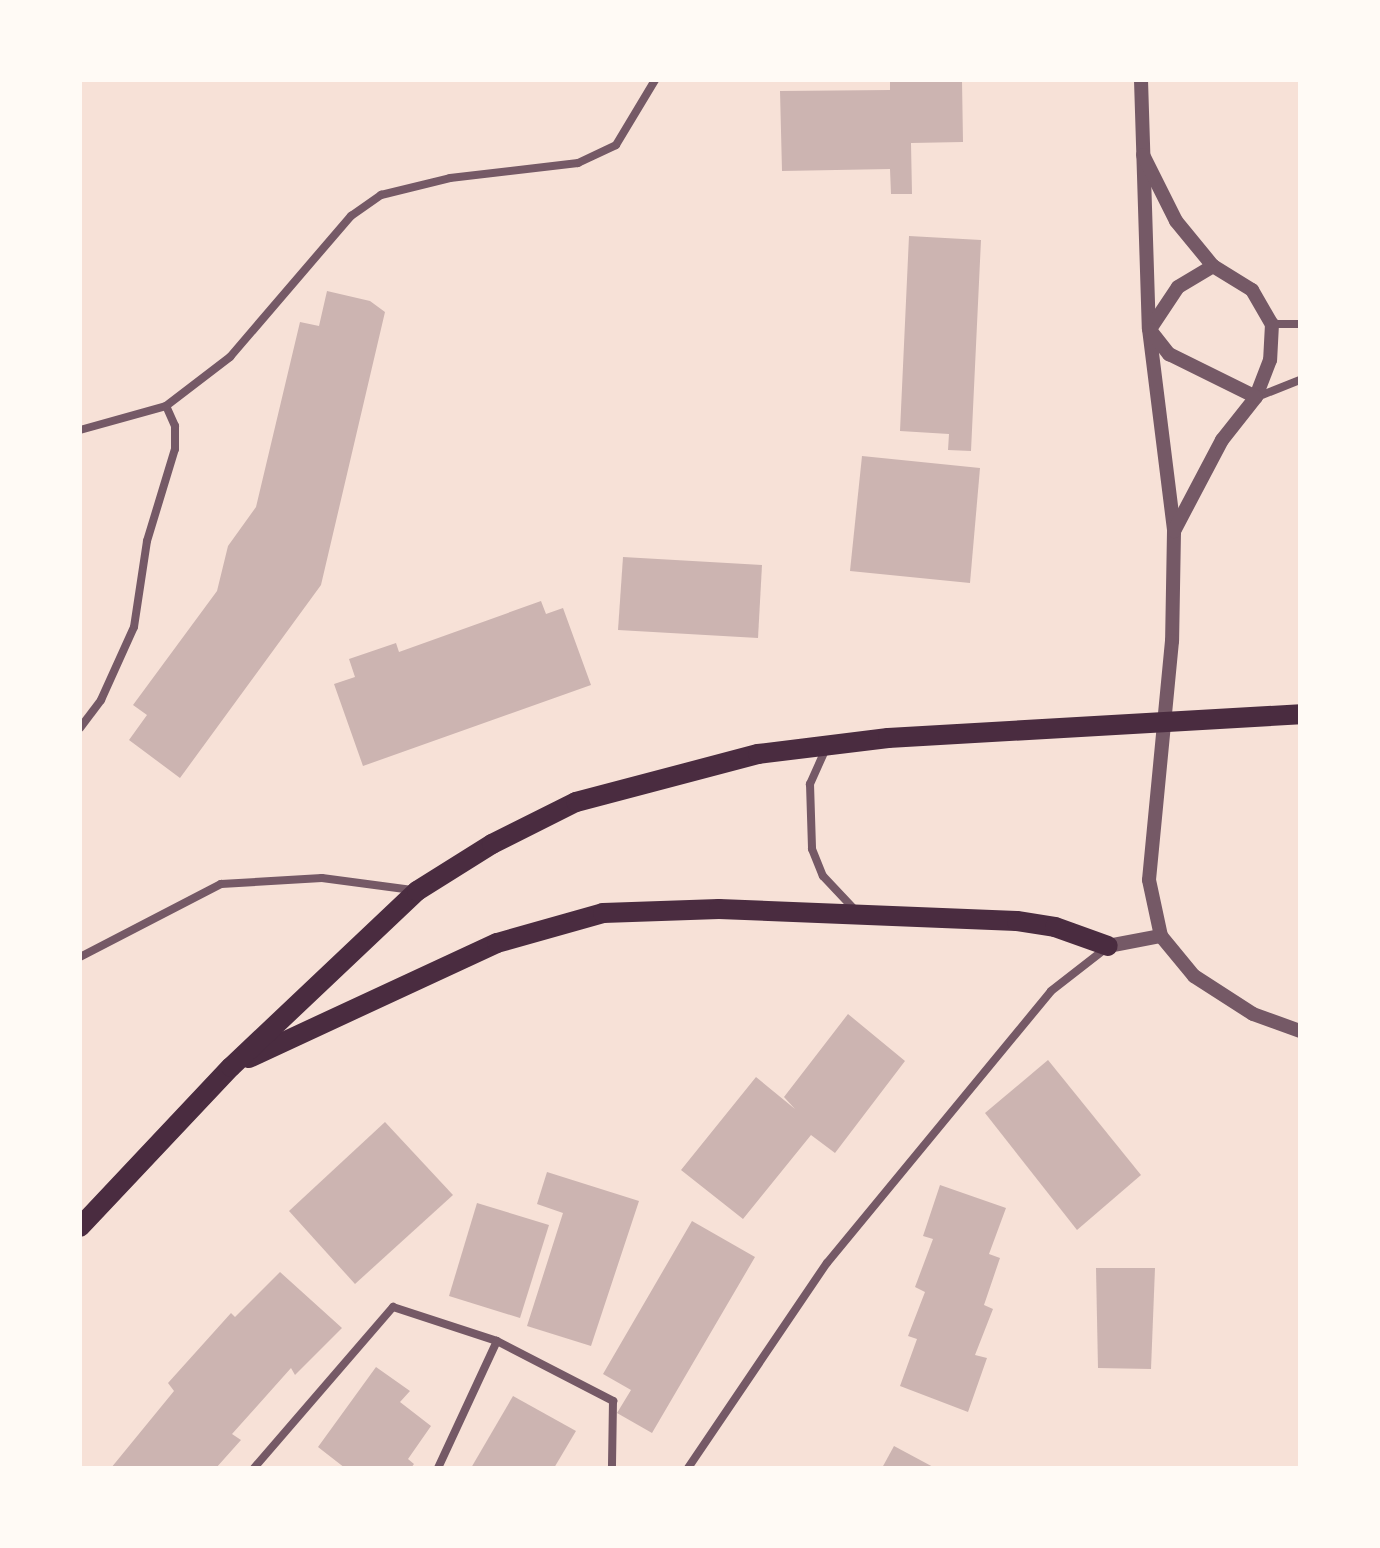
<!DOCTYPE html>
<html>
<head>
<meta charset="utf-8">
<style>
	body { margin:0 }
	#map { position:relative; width:1380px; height:1548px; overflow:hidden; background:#f7e1d7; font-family:Mulish,sans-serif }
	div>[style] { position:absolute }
	.building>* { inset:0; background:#ccb4b1 }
	.minor>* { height:8px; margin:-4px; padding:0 4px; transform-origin:4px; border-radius:4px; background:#755966 }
	.tertiary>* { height:14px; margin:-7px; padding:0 7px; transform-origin:7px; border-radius:7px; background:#755966 }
	.primary>* { height:20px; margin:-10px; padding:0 10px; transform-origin:10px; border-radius:10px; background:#4a2c40 }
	span { translate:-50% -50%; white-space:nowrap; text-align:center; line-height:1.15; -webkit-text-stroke:8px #fffaf5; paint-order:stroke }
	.frame { position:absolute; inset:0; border:82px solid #fffaf5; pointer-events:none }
</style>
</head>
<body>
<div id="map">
	<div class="building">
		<div style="clip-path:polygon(890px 80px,962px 80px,963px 142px,911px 143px,912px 194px,891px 194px,890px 169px,782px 171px,780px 91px,890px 90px)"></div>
		<div style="clip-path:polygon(909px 236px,981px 240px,971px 451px,948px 450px,949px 434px,900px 431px)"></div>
		<div style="clip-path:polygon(327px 291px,370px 301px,385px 312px,321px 585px,180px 778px,129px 740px,147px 715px,133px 705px,217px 591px,228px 546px,256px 507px,300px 322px,319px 326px)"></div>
		<div style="clip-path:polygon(862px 456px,980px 468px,970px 583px,850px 571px)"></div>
		<div style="clip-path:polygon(623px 557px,762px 565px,758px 638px,618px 630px)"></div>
		<div style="clip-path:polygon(541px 601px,546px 614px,563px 608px,591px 685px,363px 766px,334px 684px,355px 677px,349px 659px,396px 643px,399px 652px)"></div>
		<div style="clip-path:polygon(848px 1014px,905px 1061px,835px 1153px,811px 1135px,743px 1219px,681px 1170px,756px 1077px,795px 1109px,784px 1097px)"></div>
		<div style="clip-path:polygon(1048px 1060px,1141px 1175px,1077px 1230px,985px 1113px)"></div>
		<div style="clip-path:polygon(385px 1122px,453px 1195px,355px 1284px,289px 1211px)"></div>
		<div style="clip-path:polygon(547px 1172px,639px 1201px,591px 1346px,527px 1326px,563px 1213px,537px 1204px)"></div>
		<div style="clip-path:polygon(940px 1185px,1006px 1208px,989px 1254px,1000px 1258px,984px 1305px,993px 1309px,975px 1355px,987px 1358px,968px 1412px,900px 1386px,917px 1339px,908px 1336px,925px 1292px,915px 1287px,933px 1239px,923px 1236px)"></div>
		<div style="clip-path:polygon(477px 1203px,549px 1225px,520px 1318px,449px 1296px)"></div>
		<div style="clip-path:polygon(692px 1221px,755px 1257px,652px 1433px,617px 1413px,631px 1390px,603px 1374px)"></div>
		<div style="clip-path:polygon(1096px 1268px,1155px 1268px,1151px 1369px,1098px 1368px)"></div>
		<div style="clip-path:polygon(280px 1272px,342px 1328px,295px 1375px,291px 1368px,232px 1434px,241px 1440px,216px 1468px,111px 1468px,174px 1391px,168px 1383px,231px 1313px,235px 1317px)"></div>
		<div style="clip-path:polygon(376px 1367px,410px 1391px,400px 1402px,431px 1426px,408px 1459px,414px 1464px,411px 1468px,345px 1468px,318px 1447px)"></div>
		<div style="clip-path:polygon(513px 1396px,576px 1431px,554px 1468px,471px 1468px)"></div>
		<div style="clip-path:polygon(894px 1446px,935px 1468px,882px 1468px)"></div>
	</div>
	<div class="minor">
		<div style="left:1272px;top:324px;width:28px"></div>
		<div style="left:1257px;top:397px;width:46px;rotate:-21.6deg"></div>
		<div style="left:80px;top:430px;width:89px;rotate:-15.6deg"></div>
		<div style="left:166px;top:406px;width:81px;rotate:-37.4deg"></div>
		<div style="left:230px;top:357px;width:186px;rotate:-49.4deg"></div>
		<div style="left:351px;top:216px;width:37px;rotate:-35deg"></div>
		<div style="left:381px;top:195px;width:71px;rotate:-13.8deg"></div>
		<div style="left:450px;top:178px;width:129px;rotate:-6.7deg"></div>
		<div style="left:578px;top:163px;width:42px;rotate:-25.3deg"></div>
		<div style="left:616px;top:145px;width:76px;rotate:-59deg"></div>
		<div style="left:80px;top:728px;width:35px;rotate:-53deg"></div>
		<div style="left:101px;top:700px;width:80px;rotate:-65.7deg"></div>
		<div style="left:134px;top:627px;width:87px;rotate:-81.4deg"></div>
		<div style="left:147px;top:541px;width:96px;rotate:-73.1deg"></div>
		<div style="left:175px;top:449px;width:23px;rotate:-90deg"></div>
		<div style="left:175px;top:426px;width:22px;rotate:-114deg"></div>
		<div style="left:827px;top:746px;width:42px;rotate:114.1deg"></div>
		<div style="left:810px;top:784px;width:65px;rotate:88.2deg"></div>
		<div style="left:812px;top:849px;width:29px;rotate:68deg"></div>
		<div style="left:823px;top:876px;width:47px;rotate:46.7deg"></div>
		<div style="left:80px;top:957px;width:159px;rotate:-27.4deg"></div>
		<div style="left:221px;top:884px;width:101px;rotate:-3.4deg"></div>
		<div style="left:322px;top:878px;width:91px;rotate:7.6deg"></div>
		<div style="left:254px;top:1468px;width:213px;rotate:-49.2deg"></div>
		<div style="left:393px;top:1307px;width:109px;rotate:18.1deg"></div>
		<div style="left:497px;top:1341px;width:131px;rotate:27.3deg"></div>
		<div style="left:613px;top:1401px;width:67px;rotate:90.9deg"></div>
		<div style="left:438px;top:1468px;width:140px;rotate:-65.1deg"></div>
		<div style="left:688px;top:1468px;width:248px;rotate:-55.9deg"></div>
		<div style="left:827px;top:1263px;width:352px;rotate:-50.5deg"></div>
		<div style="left:1051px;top:991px;width:68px;rotate:-37.9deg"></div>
	</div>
	<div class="tertiary">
		<div style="left:1141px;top:80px;width:249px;rotate:88.2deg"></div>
		<div style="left:1149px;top:329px;width:204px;rotate:82.9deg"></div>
		<div style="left:1174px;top:531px;width:110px;rotate:91deg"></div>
		<div style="left:1172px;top:641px;width:240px;rotate:95.5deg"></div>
		<div style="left:1149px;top:880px;width:57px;rotate:77.9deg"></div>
		<div style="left:1161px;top:936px;width:52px;rotate:50.5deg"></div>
		<div style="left:1194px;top:976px;width:70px;rotate:32.8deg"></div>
		<div style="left:1253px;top:1014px;width:50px;rotate:19.9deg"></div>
		<div style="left:1143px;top:155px;width:74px;rotate:63.4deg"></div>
		<div style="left:1176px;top:221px;width:58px;rotate:50.6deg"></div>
		<div style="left:1213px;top:266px;width:46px;rotate:31.6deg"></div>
		<div style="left:1252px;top:290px;width:39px;rotate:60deg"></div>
		<div style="left:1272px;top:324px;width:36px;rotate:93deg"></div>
		<div style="left:1270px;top:360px;width:40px;rotate:111deg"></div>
		<div style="left:1256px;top:397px;width:55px;rotate:128.3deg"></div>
		<div style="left:1222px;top:440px;width:103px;rotate:117.8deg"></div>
		<div style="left:1150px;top:329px;width:50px;rotate:-56.3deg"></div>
		<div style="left:1178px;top:287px;width:41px;rotate:-31deg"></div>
		<div style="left:1150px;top:330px;width:31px;rotate:52deg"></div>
		<div style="left:1169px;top:354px;width:97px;rotate:26.3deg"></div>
		<div style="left:1108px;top:946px;width:54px;rotate:-10.7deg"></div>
	</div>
	<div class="primary">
		<div style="left:249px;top:1058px;width:273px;rotate:-24.9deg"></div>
		<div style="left:497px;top:943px;width:110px;rotate:-15.8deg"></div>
		<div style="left:603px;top:913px;width:116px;rotate:-2deg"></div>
		<div style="left:719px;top:909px;width:298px;rotate:2.3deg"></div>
		<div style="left:1017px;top:921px;width:38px;rotate:9deg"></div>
		<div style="left:1055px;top:927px;width:56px;rotate:19.7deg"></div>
		<div style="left:80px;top:1227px;width:220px;rotate:-46.7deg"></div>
		<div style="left:231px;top:1067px;width:256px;rotate:-43.4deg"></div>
		<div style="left:417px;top:891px;width:89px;rotate:-32.1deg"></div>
		<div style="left:492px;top:844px;width:94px;rotate:-26.6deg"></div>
		<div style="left:576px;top:802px;width:188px;rotate:-14.8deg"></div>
		<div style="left:758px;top:754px;width:131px;rotate:-7deg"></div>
		<div style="left:888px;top:738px;width:413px;rotate:-3.3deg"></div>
	</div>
	<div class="frame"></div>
</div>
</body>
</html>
